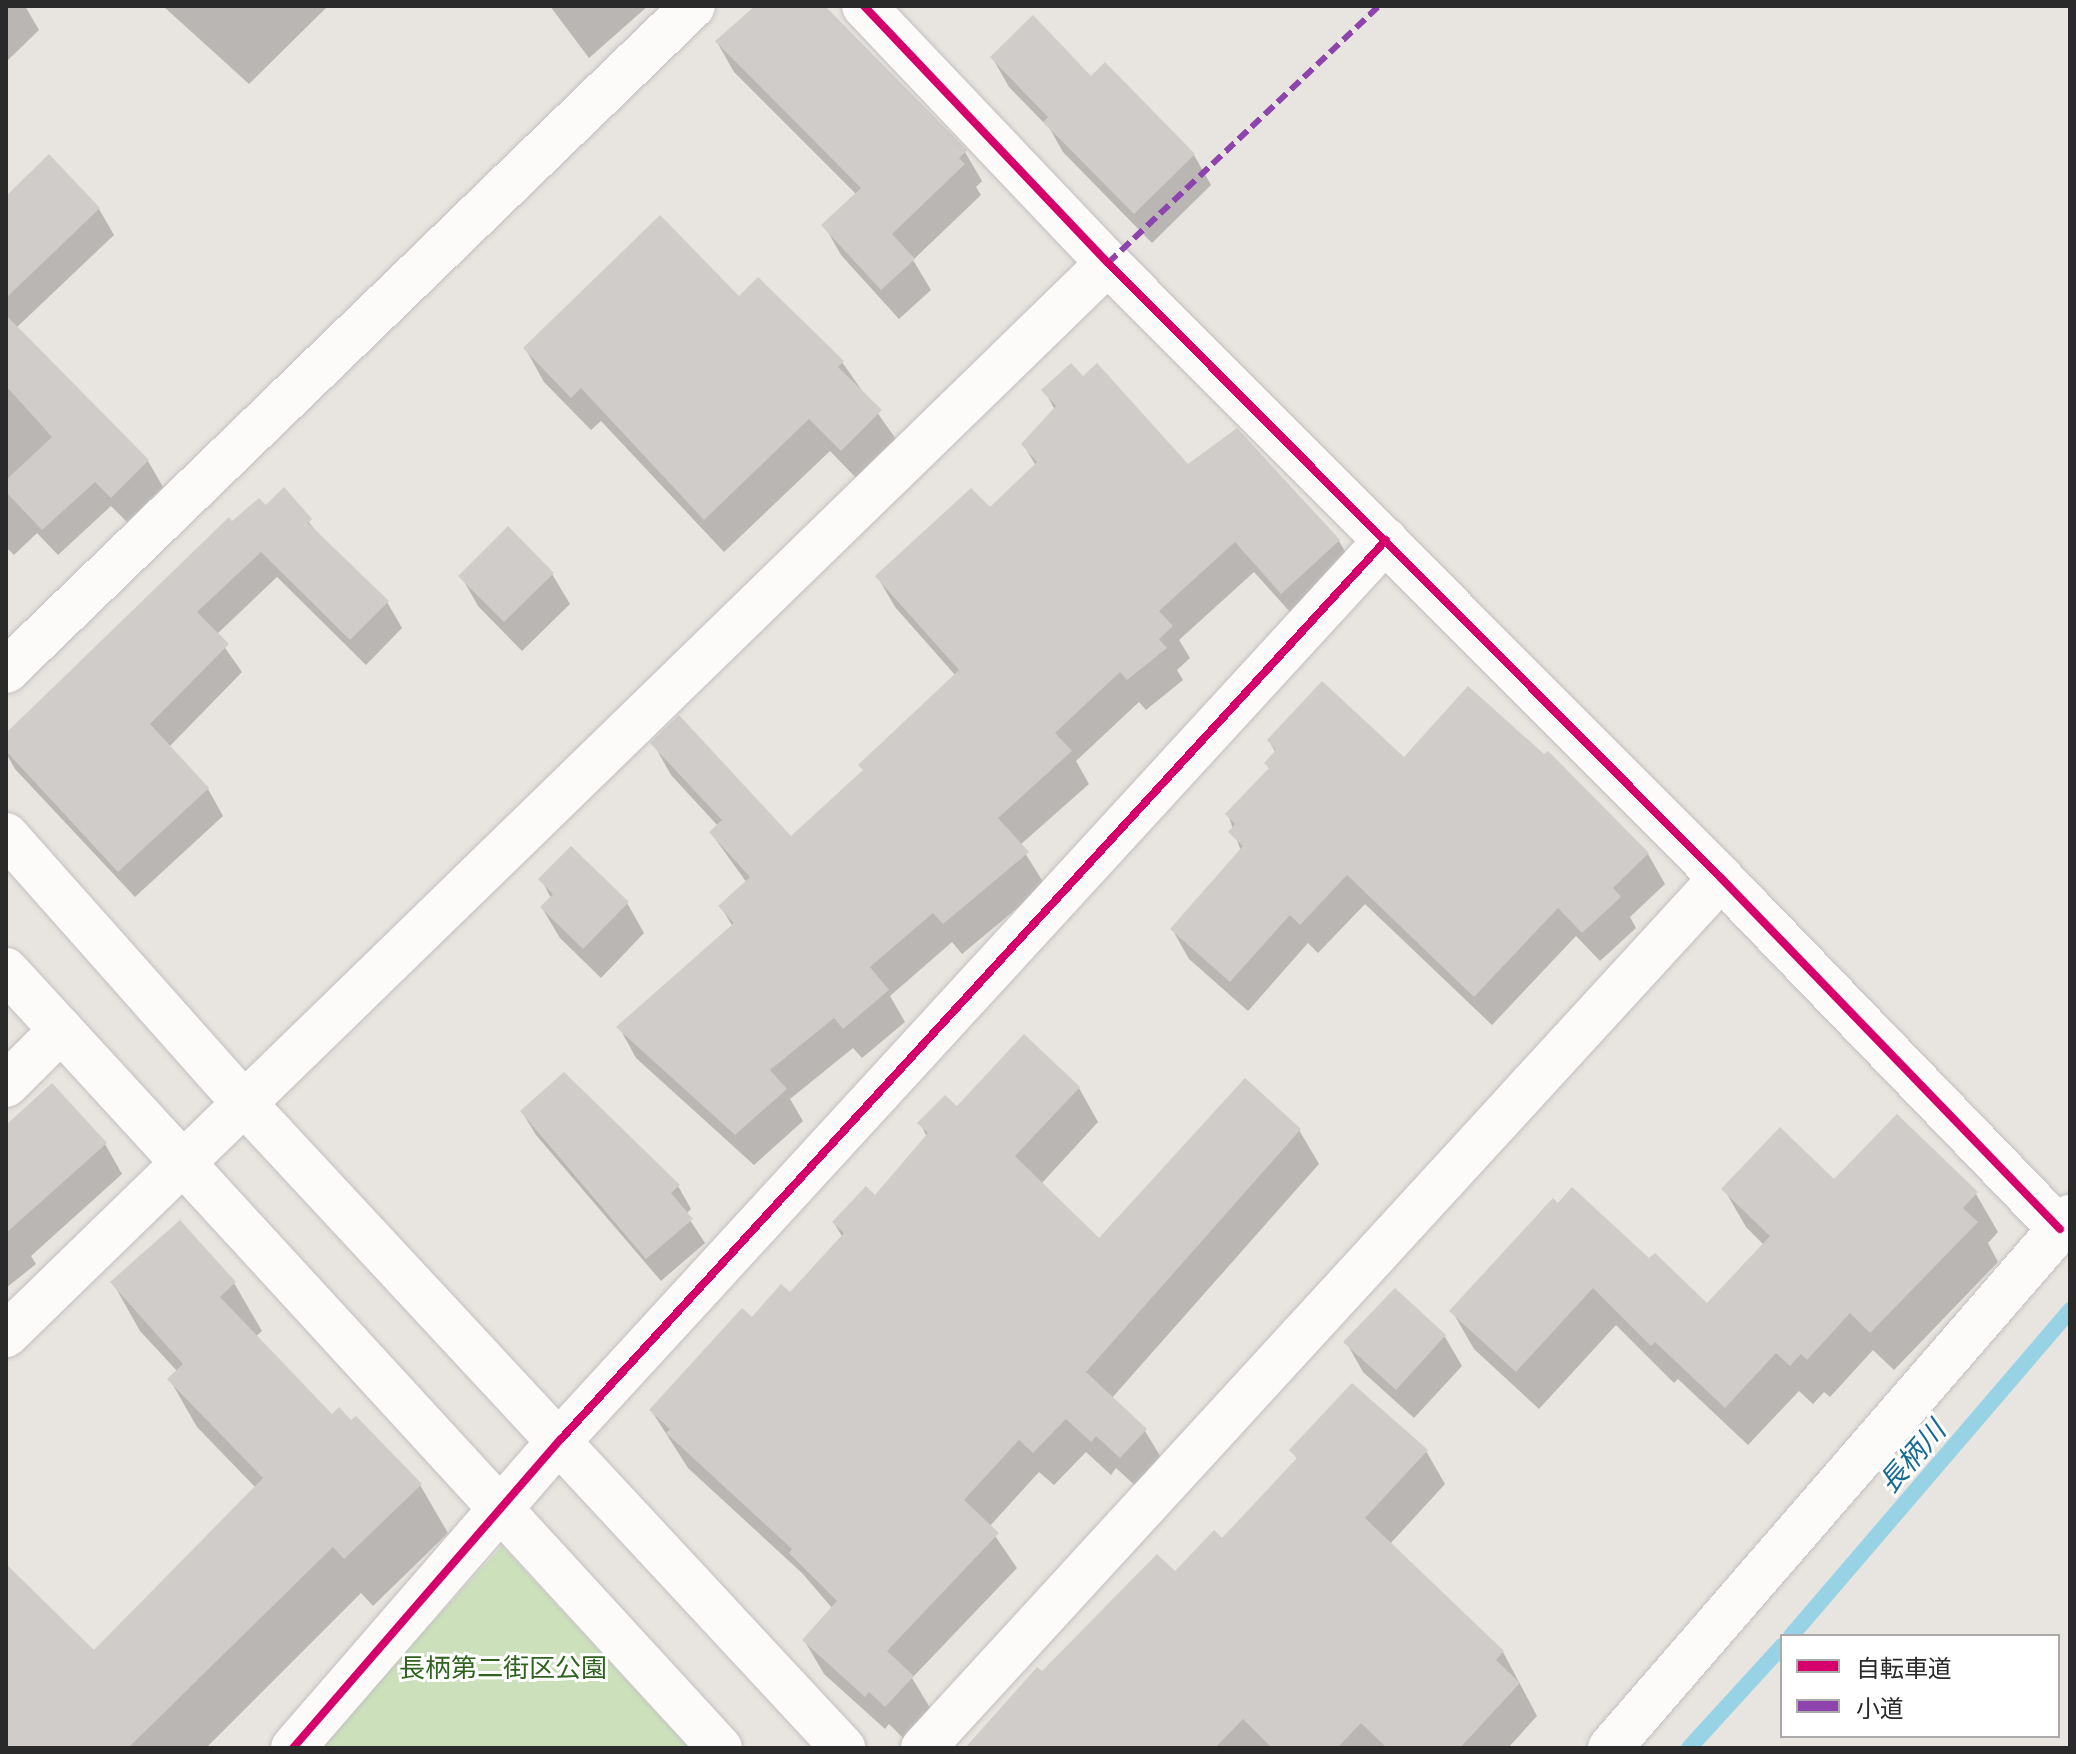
<!DOCTYPE html>
<html>
<head>
<meta charset="utf-8">
<style>
	body { margin:0 }
	#map { position:relative; width:2076px; height:1754px; overflow:hidden; background:#e8e4e0; font-family:"Exo 2","Noto Sans JP",sans-serif }
	div>[style] { position:absolute }
	.green>* { inset:0; background:#cce1bb }
	.shadow>* { inset:0; background:#0003 }
	.stream>* { height:16px; margin:-8px; padding:0 8px; transform-origin:8px; border-radius:8px; background:#98d3e5 }
	.building>* { inset:0; background:#cfccc9 }
	.roads { filter:drop-shadow(0 0 2px #c2c0c1) drop-shadow(0 0 2px #c2c0c1) }
	.minor>* { height:44px; margin:-22px; padding:0 22px; transform-origin:22px; border-radius:22px; background:#fcfbfa }
	.quiet>* { height:6px; margin-top:-3px; transform-origin:0; background:repeating-linear-gradient(90deg,#8e44ad 0 12px,transparent 0 18px) }
	.cycleway>* { height:8px; margin:-4px; padding:0 4px; transform-origin:4px; border-radius:4px; background:#d6006c }
	span { translate:-50% -50%; white-space:nowrap; text-align:center; line-height:1.15; -webkit-text-stroke:6px #fff; paint-order:stroke }
	.park-label { font-size:26px; color:#2e621e }
	.water-label { font-size:28px; color:#156b92; font-style:italic }
	.frame { position:absolute; inset:0; border:8px solid #2a2a2a; pointer-events:none }
	.legend { position:absolute; left:1780px; top:1634px; width:280px; height:104px; box-sizing:border-box; background:#fff; border:2px solid #aaa; margin:0; padding:10px 14px; list-style:none; font-size:24px; color:#2a2a2a }
	.legend li { display:flex; align-items:center; gap:16px; height:40px }
	.legend b { width:40px; border:2px solid #aaa }
</style>
</head>
<body>
<div id="map">
	<div class="green">
		<div style="clip-path:polygon(502px 1546px,689px 1748px,318px 1748px)"></div>
	</div>
	<div class="shadow">
		<div style="clip-path:polygon(6px 6px,25px 6px,39px 30px,6px 62px)"></div>
		<div style="clip-path:polygon(163px 6px,328px 6px,249px 84px)"></div>
		<div style="clip-path:polygon(550px 6px,648px 6px,589px 58px)"></div>
		<div style="clip-path:polygon(755px 6px,824px 6px,965px 152px,982px 181px,976px 187px,981px 195px,913px 260px,931px 290px,899px 319px,841px 255px,824px 225px,857px 195px,734px 72px,717px 42px)"></div>
		<div style="clip-path:polygon(992px 57px,1091px 79px,1105px 65px,1194px 155px,1211px 185px,1152px 243px,1063px 152px,1050px 129px,1009px 87px)"></div>
		<div style="clip-path:polygon(6px 198px,99px 209px,114px 235px,16px 328px,148px 461px,163px 487px,127px 522px,111px 506px,58px 555px,37px 533px,14px 555px,6px 547px)"></div>
		<div style="clip-path:polygon(739px 299px,842px 362px,900px 445px,861px 483px,830px 451px,724px 552px,601px 421px,591px 430px,544px 382px,525px 348px)"></div>
		<div style="clip-path:polygon(1044px 390px,1188px 467px,1237px 431px,1339px 541px,1357px 572px,1300px 623px,1254px 572px,1179px 640px,1190px 658px,1177px 670px,1183px 680px,1146px 710px,1139px 702px,1076px 761px,1089px 784px,1020px 845px,1045px 885px,962px 954px,952px 942px,890px 996px,905px 1022px,862px 1058px,853px 1048px,790px 1099px,803px 1121px,754px 1165px,636px 1058px,619px 1027px,733px 927px,721px 907px,747px 883px,711px 833px,718px 826px,671px 775px,653px 743px,790px 839px,865px 772px,956px 676px,895px 607px,877px 576px,990px 509px,1036px 466px,1023px 444px,1055px 410px)"></div>
		<div style="clip-path:polygon(284px 490px,322px 539px,387px 602px,402px 628px,366px 665px,277px 577px,216px 635px,242px 672px,169px 747px,208px 789px,223px 816px,135px 897px,15px 769px,6px 753px,6px 736px,232px 524px,265px 507px)"></div>
		<div style="clip-path:polygon(552px 574px,570px 604px,522px 651px,478px 606px,461px 576px)"></div>
		<div style="clip-path:polygon(1269px 741px,1404px 760px,1548px 754px,1648px 854px,1665px 884px,1630px 917px,1636px 928px,1600px 961px,1576px 936px,1492px 1025px,1365px 904px,1318px 953px,1308px 943px,1248px 1011px,1189px 959px,1172px 929px,1241px 851px,1228px 815px,1270px 770px,1266px 763px,1276px 753px)"></div>
		<div style="clip-path:polygon(541px 879px,627px 903px,644px 933px,601px 978px,560px 938px,542px 908px,551px 898px)"></div>
		<div style="clip-path:polygon(1024px 1037px,1079px 1088px,1098px 1122px,1041px 1184px,1099px 1241px,1299px 1130px,1319px 1164px,1111px 1399px,1145px 1431px,1165px 1464px,1140px 1490px,1116px 1468px,1111px 1475px,1086px 1452px,1054px 1485px,1039px 1472px,989px 1527px,1017px 1568px,912px 1678px,932px 1711px,905px 1740px,889px 1724px,885px 1729px,824px 1674px,804px 1640px,833px 1609px,802px 1573px,688px 1468px,651px 1410px,752px 1320px,790px 1295px,843px 1238px,834px 1223px,876px 1198px,927px 1137px,920px 1123px,957px 1109px)"></div>
		<div style="clip-path:polygon(522px 1112px,678px 1186px,691px 1209px,686px 1214px,705px 1243px,661px 1281px,536px 1135px)"></div>
		<div style="clip-path:polygon(6px 1127px,105px 1144px,122px 1174px,31px 1256px,36px 1264px,6px 1288px)"></div>
		<div style="clip-path:polygon(1834px 1182px,1976px 1194px,1998px 1232px,1988px 1243px,1998px 1262px,1894px 1370px,1873px 1350px,1830px 1397px,1824px 1392px,1813px 1404px,1799px 1391px,1748px 1445px,1678px 1379px,1674px 1383px,1616px 1325px,1539px 1409px,1474px 1349px,1452px 1311px,1649px 1261px,1707px 1306px,1764px 1245px,1746px 1227px,1724px 1189px)"></div>
		<div style="clip-path:polygon(113px 1283px,234px 1283px,262px 1331px,255px 1337px,332px 1416px,420px 1485px,448px 1533px,373px 1606px,361px 1593px,206px 1748px,6px 1748px,6px 1567px,94px 1653px,256px 1488px,197px 1427px,170px 1380px,178px 1372px,140px 1331px)"></div>
		<div style="clip-path:polygon(1395px 1291px,1445px 1337px,1462px 1366px,1414px 1418px,1363px 1372px,1346px 1342px)"></div>
		<div style="clip-path:polygon(1292px 1450px,1426px 1451px,1445px 1484px,1390px 1544px,1503px 1652px,1537px 1716px,1508px 1748px,966px 1748px,1042px 1674px,1222px 1541px,1298px 1461px)"></div>
	</div>
	<div class="stream">
		<div style="left:1791px;top:1636px;width:429px;rotate:-49.4deg"></div>
		<div style="left:1689px;top:1748px;width:138px;rotate:-47.6deg"></div>
	</div>
	<div class="building">
		<div style="clip-path:polygon(755px 6px,825px 6px,967px 150px,959px 158px,965px 164px,892px 234px,915px 259px,881px 290px,821px 225px,861px 188px,715px 41px)"></div>
		<div style="clip-path:polygon(1033px 15px,1091px 76px,1105px 62px,1195px 154px,1134px 214px,1043px 122px,1048px 117px,990px 57px)"></div>
		<div style="clip-path:polygon(49px 154px,100px 208px,6px 298px,6px 196px)"></div>
		<div style="clip-path:polygon(660px 215px,739px 296px,758px 277px,844px 361px,838px 367px,882px 410px,841px 451px,809px 419px,704px 520px,581px 388px,571px 398px,523px 348px)"></div>
		<div style="clip-path:polygon(6px 315px,149px 460px,111px 498px,95px 482px,42px 530px,6px 492px,6px 480px,52px 437px,6px 386px)"></div>
		<div style="clip-path:polygon(1071px 363px,1083px 376px,1097px 363px,1188px 464px,1237px 428px,1340px 540px,1281px 594px,1235px 542px,1159px 611px,1173px 626px,1159px 639px,1167px 648px,1127px 680px,1120px 672px,1055px 733px,1072px 751px,998px 818px,1029px 852px,943px 924px,933px 913px,870px 967px,889px 990px,843px 1029px,834px 1018px,770px 1070px,787px 1089px,735px 1135px,616px 1027px,734px 923px,718px 906px,750px 877px,709px 832px,722px 820px,650px 743px,679px 715px,791px 836px,863px 770px,858px 765px,959px 670px,875px 576px,971px 488px,990px 507px,1037px 462px,1021px 444px,1056px 406px,1041px 390px)"></div>
		<div style="clip-path:polygon(284px 487px,312px 519px,308px 523px,389px 601px,350px 640px,261px 552px,197px 612px,229px 644px,150px 724px,209px 788px,118px 872px,6px 751px,6px 733px,229px 517px,232px 521px,259px 498px,266px 505px)"></div>
		<div style="clip-path:polygon(508px 526px,554px 573px,504px 622px,458px 576px)"></div>
		<div style="clip-path:polygon(1322px 681px,1404px 757px,1468px 686px,1544px 754px,1548px 751px,1649px 853px,1613px 888px,1621px 897px,1582px 933px,1558px 908px,1474px 997px,1347px 875px,1300px 925px,1290px 915px,1230px 982px,1170px 929px,1243px 846px,1228px 832px,1235px 824px,1225px 814px,1269px 768px,1264px 763px,1276px 750px,1267px 740px)"></div>
		<div style="clip-path:polygon(571px 846px,629px 902px,583px 949px,540px 907px,553px 894px,538px 879px)"></div>
		<div style="clip-path:polygon(1024px 1034px,1080px 1087px,1015px 1156px,1099px 1238px,1245px 1078px,1301px 1129px,1086px 1372px,1147px 1429px,1120px 1458px,1096px 1436px,1091px 1442px,1066px 1419px,1033px 1453px,1019px 1440px,964px 1500px,999px 1533px,887px 1651px,914px 1676px,885px 1707px,869px 1692px,865px 1697px,802px 1640px,837px 1601px,789px 1553px,792px 1549px,666px 1433px,670px 1429px,649px 1410px,742px 1308px,752px 1317px,781px 1284px,790px 1292px,844px 1233px,832px 1222px,866px 1186px,875px 1195px,928px 1133px,917px 1123px,945px 1095px,957px 1106px)"></div>
		<div style="clip-path:polygon(564px 1072px,680px 1185px,671px 1193px,693px 1219px,646px 1259px,520px 1111px)"></div>
		<div style="clip-path:polygon(52px 1083px,107px 1143px,6px 1233px,6px 1125px)"></div>
		<div style="clip-path:polygon(1897px 1114px,1978px 1192px,1963px 1208px,1978px 1222px,1870px 1333px,1850px 1313px,1807px 1360px,1801px 1354px,1790px 1366px,1776px 1353px,1725px 1408px,1655px 1342px,1651px 1346px,1593px 1288px,1516px 1372px,1449px 1311px,1553px 1198px,1558px 1203px,1572px 1187px,1649px 1258px,1655px 1253px,1707px 1303px,1770px 1236px,1721px 1189px,1780px 1127px,1834px 1179px)"></div>
		<div style="clip-path:polygon(180px 1220px,236px 1282px,220px 1297px,332px 1414px,339px 1407px,351px 1420px,356px 1416px,422px 1484px,344px 1559px,333px 1547px,128px 1748px,6px 1748px,6px 1564px,94px 1650px,263px 1478px,167px 1379px,183px 1364px,110px 1282px)"></div>
		<div style="clip-path:polygon(1395px 1288px,1446px 1335px,1396px 1390px,1343px 1342px)"></div>
		<div style="clip-path:polygon(1352px 1383px,1428px 1450px,1365px 1518px,1504px 1651px,1496px 1660px,1520px 1683px,1460px 1748px,1387px 1748px,1361px 1723px,1337px 1748px,1272px 1748px,1243px 1719px,1215px 1748px,965px 1748px,1037px 1667px,1042px 1671px,1157px 1554px,1175px 1571px,1214px 1530px,1222px 1538px,1297px 1458px,1289px 1450px)"></div>
	</div>
	<div class="roads">
		<div class="minor">
			<div style="left:864px;top:6px;width:354px;rotate:46.5deg"></div>
			<div style="left:1108px;top:263px;width:868px;rotate:45.09deg"></div>
			<div style="left:1721px;top:878px;width:488px;rotate:46deg"></div>
			<div style="left:6px;top:671px;width:956px;rotate:-44.07deg"></div>
			<div style="left:6px;top:835px;width:357px;rotate:48.4deg"></div>
			<div style="left:243px;top:1102px;width:882px;rotate:47.11deg"></div>
			<div style="left:6px;top:970px;width:1056px;rotate:47.46deg"></div>
			<div style="left:6px;top:1085px;width:78px;rotate:-45deg"></div>
			<div style="left:6px;top:1335px;width:1537px;rotate:-44.21deg"></div>
			<div style="left:293px;top:1748px;width:409px;rotate:-49.1deg"></div>
			<div style="left:561px;top:1439px;width:1220px;rotate:-47.46deg"></div>
			<div style="left:923px;top:1748px;width:1181px;rotate:-47.47deg"></div>
			<div style="left:1610px;top:1748px;width:703px;rotate:-49.1deg"></div>
		</div>
	</div>
	<div class="quiet">
		<div style="left:1108px;top:263px;width:373px;rotate:-43.5deg"></div>
	</div>
	<div class="cycleway">
		<div style="left:864px;top:6px;width:354px;rotate:46.5deg"></div>
		<div style="left:1108px;top:263px;width:868px;rotate:45.09deg"></div>
		<div style="left:1721px;top:878px;width:488px;rotate:46deg"></div>
		<div style="left:293px;top:1748px;width:409px;rotate:-49.1deg"></div>
		<div style="left:561px;top:1439px;width:1220px;rotate:-47.46deg"></div>
	</div>
	<div class="park-label">
		<span style="left:503px;top:1667px">長柄第二街区公園</span>
	</div>
	<div class="water-label">
		<span style="left:1911px;top:1456px;rotate:-49deg">長柄川</span>
	</div>
	<div class="frame"></div>
	<ul class="legend">
	<li><b style="height:10px;background:#d6006c"></b>自転車道</li>
	<li><b style="height:10px;background:#8e44ad"></b>小道</li>
	</ul>
</div>
</body>
</html>
